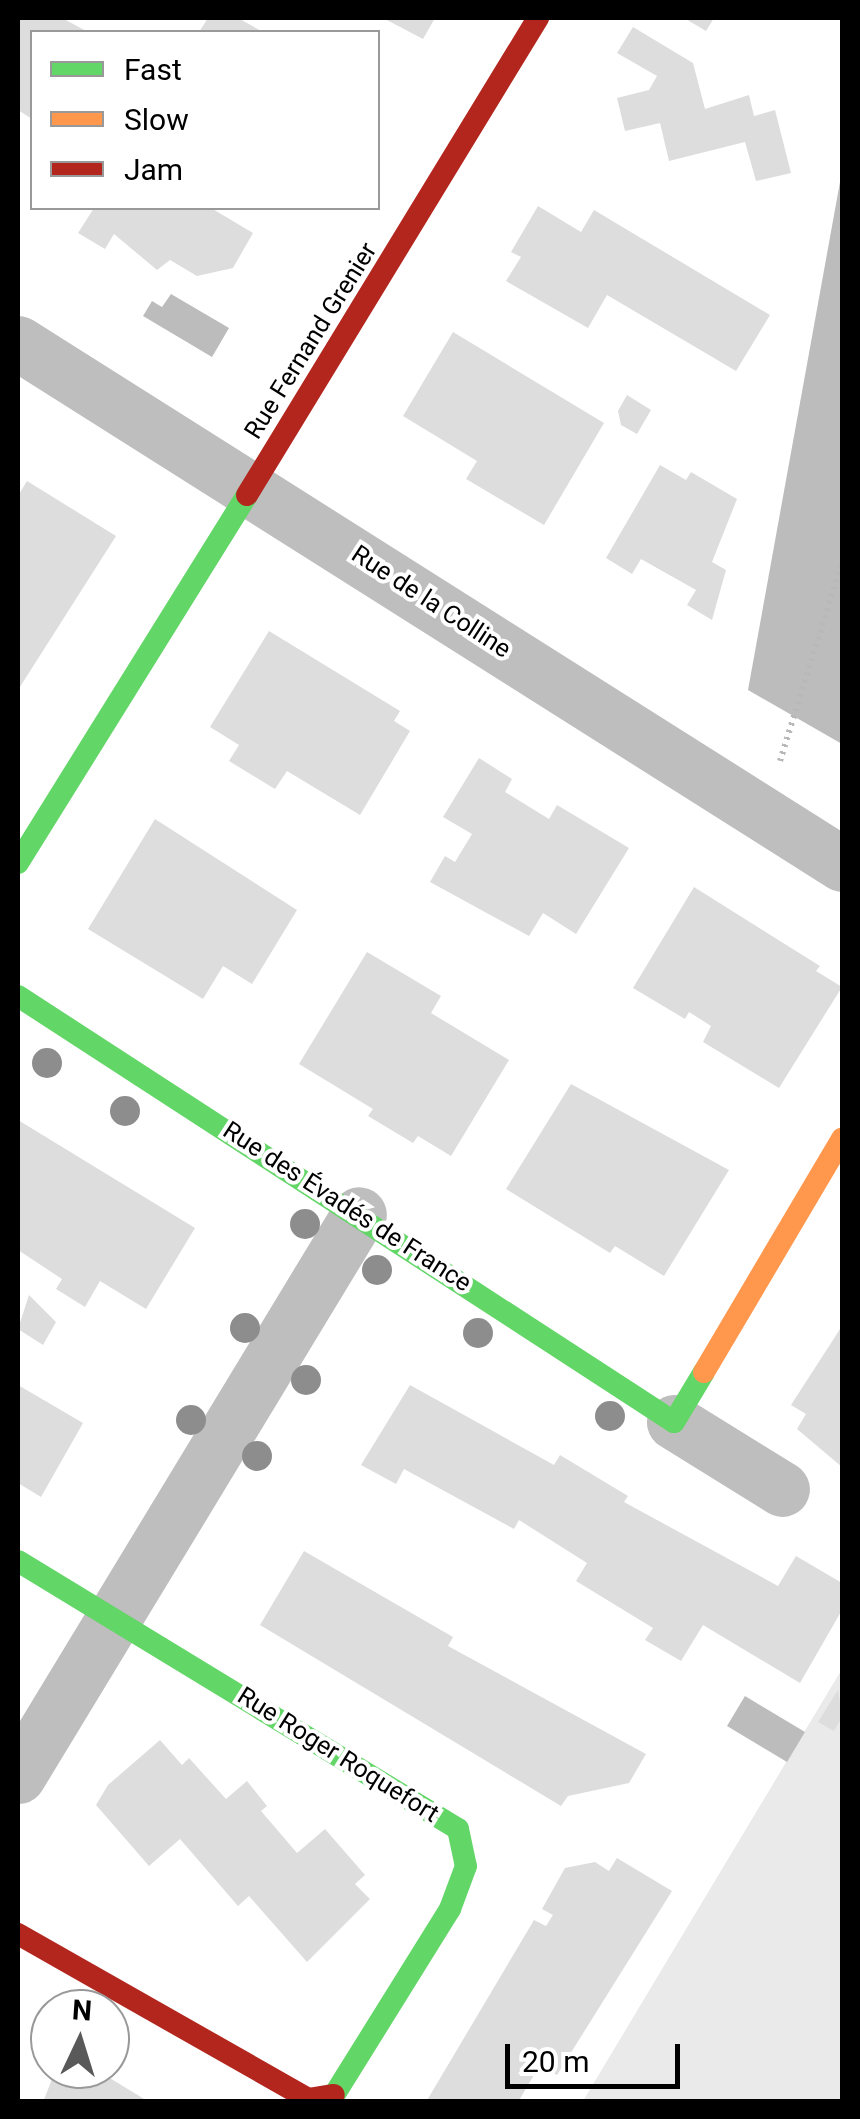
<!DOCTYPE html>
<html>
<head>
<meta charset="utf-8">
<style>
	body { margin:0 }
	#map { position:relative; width:860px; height:2119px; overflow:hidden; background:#fff; font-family:Roboto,sans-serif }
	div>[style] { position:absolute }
	.green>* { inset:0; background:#eaeaea }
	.water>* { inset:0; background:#bcbcbc }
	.building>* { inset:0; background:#ddd }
	.path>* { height:6px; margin-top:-3px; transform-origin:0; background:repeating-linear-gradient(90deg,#b8b8b8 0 2.5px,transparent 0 7.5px) }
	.street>* { height:55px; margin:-27.5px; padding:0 27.5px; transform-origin:27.5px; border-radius:27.5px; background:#bebebe }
	.fast>* { height:22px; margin:-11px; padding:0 11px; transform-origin:11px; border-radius:11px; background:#63d668 }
	.slow>* { height:22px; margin:-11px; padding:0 11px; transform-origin:11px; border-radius:11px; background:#ff974d }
	.jam>* { height:22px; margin:-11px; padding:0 11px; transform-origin:11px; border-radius:11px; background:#b3261e }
	.trees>* { width:30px; height:30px; margin:-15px; border-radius:50%; background:#8d8d8d }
	span { translate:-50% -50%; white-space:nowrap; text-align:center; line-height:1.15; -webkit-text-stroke:8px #fff; paint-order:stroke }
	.street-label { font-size:25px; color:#000 }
	.frame { position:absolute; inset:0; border:20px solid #000; pointer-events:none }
	.legend { position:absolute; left:30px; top:30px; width:350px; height:180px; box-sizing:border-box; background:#fff; border:2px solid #999; margin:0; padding:12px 18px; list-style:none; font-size:30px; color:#000 }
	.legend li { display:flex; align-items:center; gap:20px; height:50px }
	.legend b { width:50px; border:2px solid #999 }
	.north { position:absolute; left:30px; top:1989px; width:100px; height:100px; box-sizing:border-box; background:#fff; border:2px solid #999; border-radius:50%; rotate:4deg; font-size:28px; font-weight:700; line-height:40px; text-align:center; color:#000 }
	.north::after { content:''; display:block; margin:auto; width:35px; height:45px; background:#595959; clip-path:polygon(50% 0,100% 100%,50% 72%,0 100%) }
	.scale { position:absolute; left:505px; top:2044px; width:175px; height:45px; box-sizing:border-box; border:5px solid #000; border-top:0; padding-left:12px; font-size:30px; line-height:35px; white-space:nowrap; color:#000; -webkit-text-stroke:8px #fff; paint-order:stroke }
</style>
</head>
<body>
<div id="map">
	<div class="green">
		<div style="clip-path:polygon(842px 1669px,842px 2101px,583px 2101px)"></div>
	</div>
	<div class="water">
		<div style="clip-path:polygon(842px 171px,842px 744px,748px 690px)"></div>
		<div style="clip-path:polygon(171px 294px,229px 328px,212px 357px,143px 316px,152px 301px,162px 307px)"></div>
		<div style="clip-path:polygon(745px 1696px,805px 1732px,787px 1762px,727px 1726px)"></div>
	</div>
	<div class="building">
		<div style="clip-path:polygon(18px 18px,62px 18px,88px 32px,32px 32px,32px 119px,18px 110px)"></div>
		<div style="clip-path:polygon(208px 18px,238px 18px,263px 32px,199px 32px)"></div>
		<div style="clip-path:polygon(383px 18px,435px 18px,423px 39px)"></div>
		<div style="clip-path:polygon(684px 18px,714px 18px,706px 31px)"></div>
		<div style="clip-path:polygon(633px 27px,693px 63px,705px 109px,749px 95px,754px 116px,775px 110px,791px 173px,756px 181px,745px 142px,669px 161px,660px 123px,625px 131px,617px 98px,649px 90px,657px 76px,617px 53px)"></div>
		<div style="clip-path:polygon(538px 206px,581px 232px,594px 210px,770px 315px,736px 371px,607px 295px,588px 328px,506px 281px,521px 257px,511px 252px)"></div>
		<div style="clip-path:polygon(94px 208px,211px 208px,253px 233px,233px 268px,197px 276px,170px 260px,157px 270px,114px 234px,105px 249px,78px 233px)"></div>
		<div style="clip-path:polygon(453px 332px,604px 423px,544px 525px,466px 479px,477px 461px,403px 416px)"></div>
		<div style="clip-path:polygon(627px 395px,651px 410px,637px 434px,621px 425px,618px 411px)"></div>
		<div style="clip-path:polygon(660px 465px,686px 480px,691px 472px,737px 499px,712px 562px,726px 570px,712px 620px,687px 605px,696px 590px,641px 559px,632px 574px,606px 558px)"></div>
		<div style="clip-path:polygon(27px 481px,116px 536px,18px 690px,18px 496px)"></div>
		<div style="clip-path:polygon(269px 631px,400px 711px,394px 721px,410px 731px,360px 815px,287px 771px,275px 789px,229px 761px,239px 745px,210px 727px)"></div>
		<div style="clip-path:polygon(479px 758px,512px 779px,505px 792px,549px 819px,557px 805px,629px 848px,576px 934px,543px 913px,529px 936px,430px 882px,445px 856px,455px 862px,472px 834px,443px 817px)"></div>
		<div style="clip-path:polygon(155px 819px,297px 910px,252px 984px,223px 966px,203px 999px,88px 929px)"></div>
		<div style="clip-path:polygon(694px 887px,820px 966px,816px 971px,842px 987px,779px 1088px,703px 1042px,711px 1026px,689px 1012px,685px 1019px,633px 988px)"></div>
		<div style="clip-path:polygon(367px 952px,441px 996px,431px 1013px,509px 1060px,451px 1156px,418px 1136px,413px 1143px,368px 1116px,373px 1109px,299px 1064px)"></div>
		<div style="clip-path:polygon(571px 1084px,729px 1170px,664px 1276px,615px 1246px,610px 1253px,506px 1189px)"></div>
		<div style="clip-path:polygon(18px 1120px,195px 1228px,146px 1309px,100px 1281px,85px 1307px,56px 1289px,62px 1279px,18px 1250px)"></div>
		<div style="clip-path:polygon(29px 1295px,56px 1322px,43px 1345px,18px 1329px)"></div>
		<div style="clip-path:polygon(842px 1326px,842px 1467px,797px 1429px,806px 1414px,791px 1405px)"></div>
		<div style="clip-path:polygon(18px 1385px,83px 1423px,41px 1497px,18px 1483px)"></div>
		<div style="clip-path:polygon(410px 1385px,554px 1465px,560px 1455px,628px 1496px,624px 1502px,778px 1586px,796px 1556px,842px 1583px,842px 1610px,800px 1683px,703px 1625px,681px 1661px,645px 1640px,653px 1628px,576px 1581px,587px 1563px,519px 1520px,514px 1529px,404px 1469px,396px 1484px,361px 1465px)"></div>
		<div style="clip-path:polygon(304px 1551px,453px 1637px,448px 1646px,646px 1754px,629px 1783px,568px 1796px,561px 1806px,260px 1625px)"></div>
		<div style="clip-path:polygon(838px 1690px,842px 1717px,834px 1731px,818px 1722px)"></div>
		<div style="clip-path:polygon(160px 1740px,182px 1765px,189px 1758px,226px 1799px,247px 1781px,267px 1806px,261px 1811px,297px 1853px,325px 1829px,365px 1875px,355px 1884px,370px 1899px,307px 1962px,249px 1896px,238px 1906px,180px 1839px,149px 1866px,96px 1805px,108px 1785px)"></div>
		<div style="clip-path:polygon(617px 1858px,672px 1891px,557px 2075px,540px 2065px,518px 2102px,426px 2102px,534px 1920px,546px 1926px,553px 1915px,542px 1909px,565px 1868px,595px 1862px,609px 1871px)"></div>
		<div style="clip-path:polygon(56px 2069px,95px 2069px,149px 2102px,43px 2102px)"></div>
	</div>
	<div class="path">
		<div style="left:780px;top:761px;width:208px;rotate:-72.7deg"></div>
	</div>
	<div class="street">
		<div style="left:18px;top:343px;width:975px;rotate:32.3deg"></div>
		<div style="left:674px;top:1422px;width:127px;rotate:31.8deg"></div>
		<div style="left:18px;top:1776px;width:657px;rotate:-58.75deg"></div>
	</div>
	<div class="fast">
		<div style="left:18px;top:863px;width:433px;rotate:-58.1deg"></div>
		<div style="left:18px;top:996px;width:782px;rotate:33deg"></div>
		<div style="left:674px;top:1422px;width:58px;rotate:-59deg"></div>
		<div style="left:18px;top:1561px;width:515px;rotate:31.35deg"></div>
		<div style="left:458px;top:1829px;width:38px;rotate:78deg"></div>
		<div style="left:466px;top:1866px;width:46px;rotate:110.4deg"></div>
		<div style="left:450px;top:1909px;width:219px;rotate:121.9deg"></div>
	</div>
	<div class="slow">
		<div style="left:704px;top:1372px;width:271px;rotate:-59.4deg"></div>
	</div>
	<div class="jam">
		<div style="left:247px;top:495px;width:559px;rotate:-58.61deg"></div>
		<div style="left:18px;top:1934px;width:334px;rotate:29.6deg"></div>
		<div style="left:308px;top:2099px;width:26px;rotate:-9deg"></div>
	</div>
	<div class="trees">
		<div style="left:47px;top:1063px"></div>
		<div style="left:125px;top:1111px"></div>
		<div style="left:305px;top:1224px"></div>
		<div style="left:377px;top:1270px"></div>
		<div style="left:245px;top:1328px"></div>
		<div style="left:478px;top:1333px"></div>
		<div style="left:306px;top:1380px"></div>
		<div style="left:610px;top:1416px"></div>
		<div style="left:191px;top:1420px"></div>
		<div style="left:257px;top:1456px"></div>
	</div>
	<div class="street-label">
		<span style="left:311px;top:341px;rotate:-58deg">Rue Fernand Grenier</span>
		<span style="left:431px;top:602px;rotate:33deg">Rue de la Colline</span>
		<span style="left:347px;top:1207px;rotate:33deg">Rue des Évadés de France</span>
		<span style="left:338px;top:1755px;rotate:32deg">Rue Roger Roquefort</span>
	</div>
	<div class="frame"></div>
	<ul class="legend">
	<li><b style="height:12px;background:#63d668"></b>Fast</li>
	<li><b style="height:12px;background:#ff974d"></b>Slow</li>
	<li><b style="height:12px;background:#b3261e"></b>Jam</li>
	</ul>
	<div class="north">N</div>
	<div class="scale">20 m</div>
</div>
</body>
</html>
